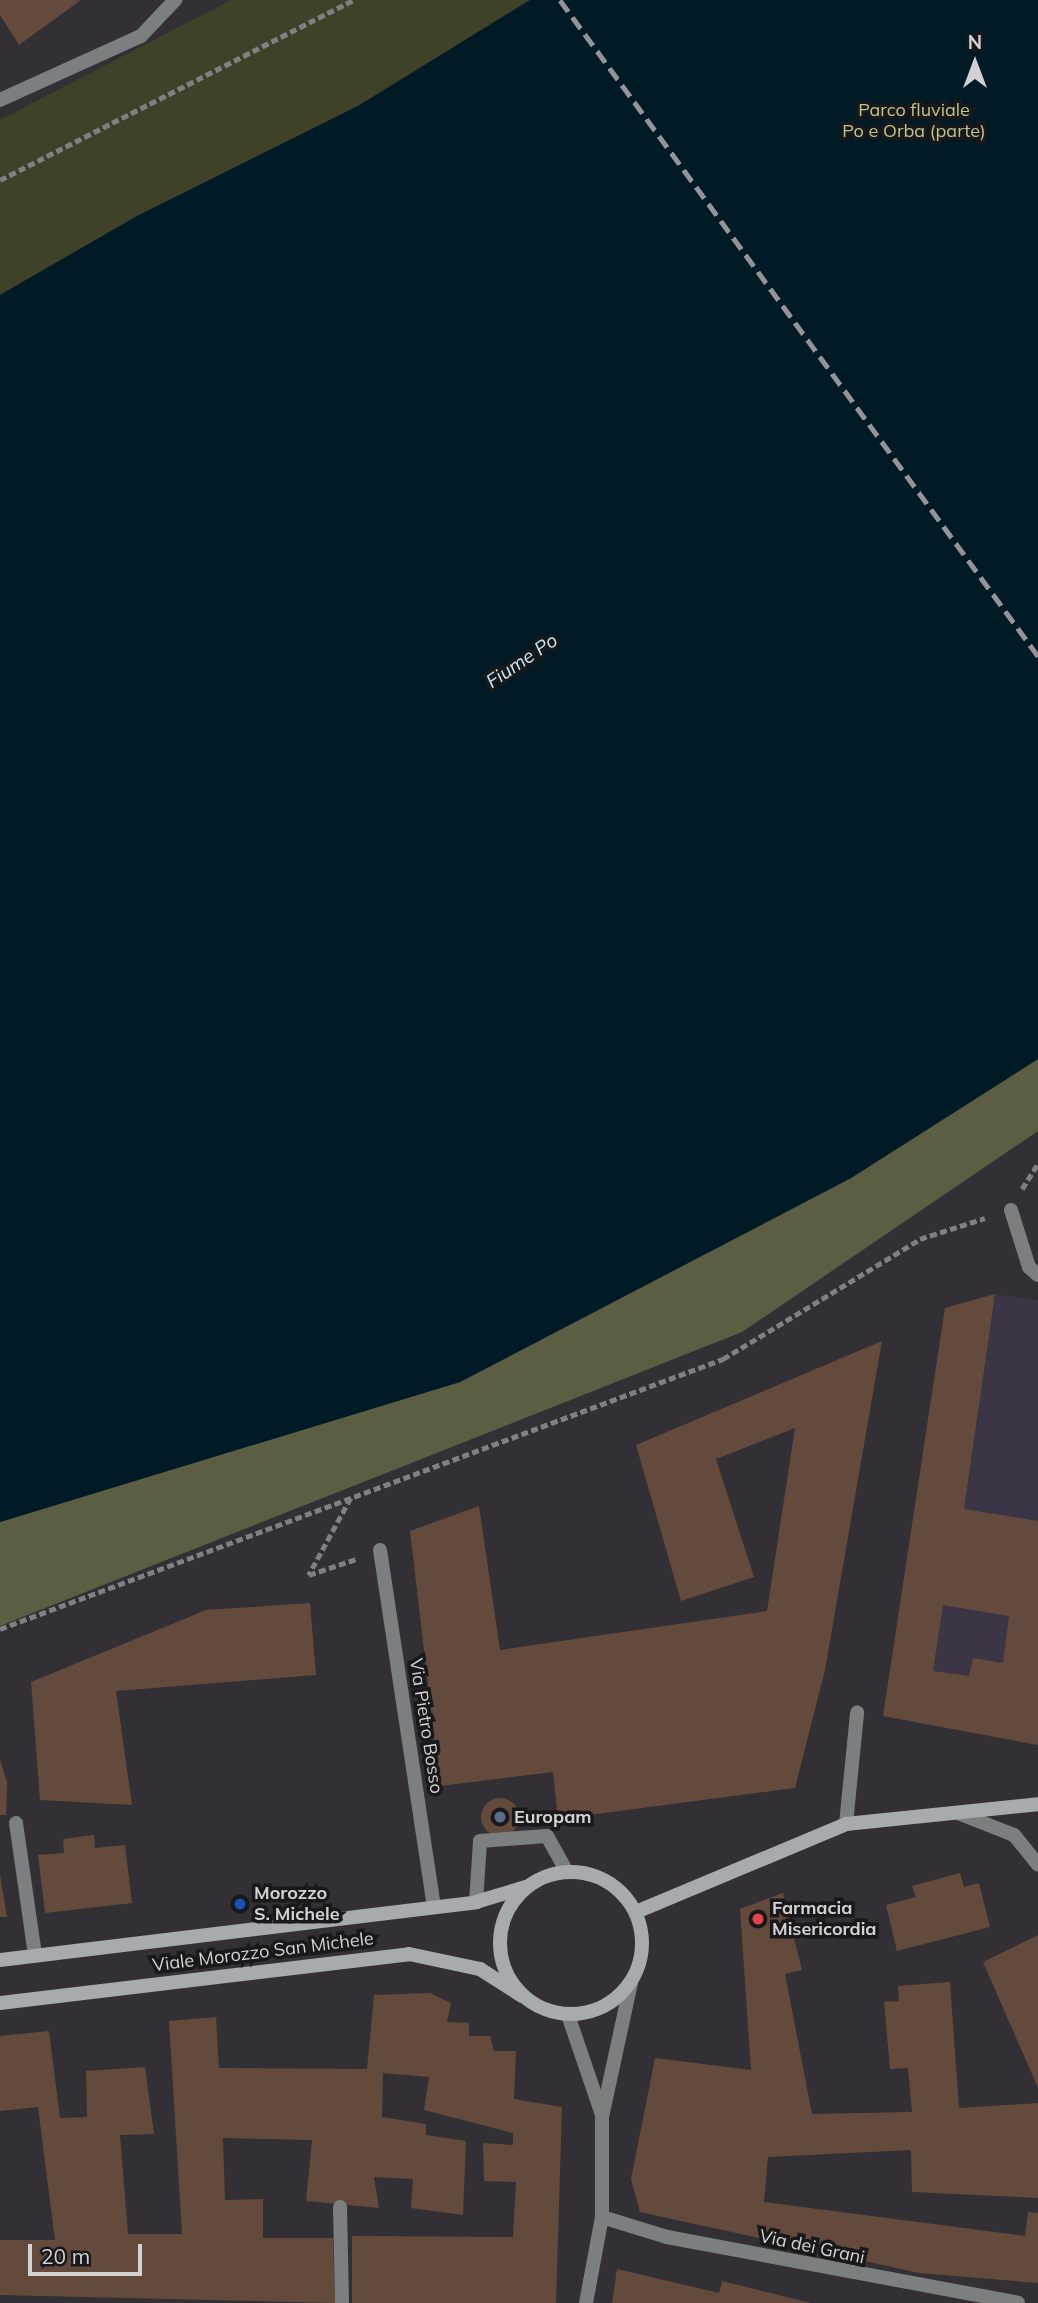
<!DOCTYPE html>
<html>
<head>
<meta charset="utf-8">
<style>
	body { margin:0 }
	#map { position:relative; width:1038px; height:2303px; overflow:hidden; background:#323034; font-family:Mulish,sans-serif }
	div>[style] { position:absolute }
	.commercial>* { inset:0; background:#3b3546 }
	.green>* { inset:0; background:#3f4228 }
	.forest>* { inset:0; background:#5b5e42 }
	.water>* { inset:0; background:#001a26 }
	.building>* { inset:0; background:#644a3c }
	.round { border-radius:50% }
	.path>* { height:4.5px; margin-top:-2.25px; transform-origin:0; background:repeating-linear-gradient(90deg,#817f83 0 7px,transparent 0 10.5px) }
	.lane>* { height:14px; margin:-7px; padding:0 7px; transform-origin:7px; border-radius:7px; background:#7c7f80 }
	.street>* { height:14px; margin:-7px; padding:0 7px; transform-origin:7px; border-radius:7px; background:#7c7f80 }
	.secondary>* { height:14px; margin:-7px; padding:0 7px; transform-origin:7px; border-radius:7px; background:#a7abad }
	.secondary>.ring { margin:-7px; padding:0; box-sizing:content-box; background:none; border:14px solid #a7abad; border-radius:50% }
	.rail>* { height:5px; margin-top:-2.5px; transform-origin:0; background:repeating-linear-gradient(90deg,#959397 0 14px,transparent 0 21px) }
	.dots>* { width:19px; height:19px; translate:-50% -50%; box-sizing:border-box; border:4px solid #19181a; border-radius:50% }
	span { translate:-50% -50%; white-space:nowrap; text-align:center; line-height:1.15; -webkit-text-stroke:7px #19181a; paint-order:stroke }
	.park-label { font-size:18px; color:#bec48d }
	.street-label { font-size:18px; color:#d3d1d4 }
	.poi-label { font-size:18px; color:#d3d1d4; font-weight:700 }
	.left { translate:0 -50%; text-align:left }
	.water-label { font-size:19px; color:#c5e9f9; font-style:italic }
	.north { position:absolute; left:940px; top:28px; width:70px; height:70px; -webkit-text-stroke:5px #19181a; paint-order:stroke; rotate:0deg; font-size:19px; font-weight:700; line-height:28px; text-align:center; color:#d3d1d4 }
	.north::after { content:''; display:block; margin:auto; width:24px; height:32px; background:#d3d1d4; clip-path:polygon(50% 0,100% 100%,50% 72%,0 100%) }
	.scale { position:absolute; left:28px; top:2244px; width:114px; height:32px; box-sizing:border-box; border:4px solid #d3d1d4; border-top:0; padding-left:9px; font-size:21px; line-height:24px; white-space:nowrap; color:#d3d1d4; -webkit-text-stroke:5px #19181a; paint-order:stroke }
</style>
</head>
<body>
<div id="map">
	<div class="commercial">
		<div style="clip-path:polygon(995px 1294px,1038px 1300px,1038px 1745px,883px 1716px,945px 1308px)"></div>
	</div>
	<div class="green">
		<div style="clip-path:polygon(231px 0,531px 0,358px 106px,137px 216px,0 295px,0 120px)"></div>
	</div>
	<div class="forest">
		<div style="clip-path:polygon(1038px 1059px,1038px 1131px,742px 1332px,0 1626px,0 1522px,460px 1382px,851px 1178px)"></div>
	</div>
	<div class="water">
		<div style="clip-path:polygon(530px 0,1038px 0,1038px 1059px,851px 1178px,460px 1382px,0 1522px,0 295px,137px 216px,358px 106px)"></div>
	</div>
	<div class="building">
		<div style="clip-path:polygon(0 0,81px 0,19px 45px,0 15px)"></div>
		<div style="clip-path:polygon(evenodd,995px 1294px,964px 1509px,1038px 1521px,1038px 1745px,883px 1716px,945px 1308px,995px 1294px,943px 1605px,1009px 1616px,1003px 1663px,973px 1658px,969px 1676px,933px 1671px,943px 1605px)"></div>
		<div style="clip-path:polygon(882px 1341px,825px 1670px,795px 1788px,558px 1819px,553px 1772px,440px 1786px,410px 1531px,479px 1506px,500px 1650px,767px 1611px,795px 1428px,716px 1459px,754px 1577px,681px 1601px,636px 1445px)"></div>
		<div style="clip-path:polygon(310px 1603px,316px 1675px,116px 1691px,132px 1805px,40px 1800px,31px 1682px,206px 1610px)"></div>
		<div style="clip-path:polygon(0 1760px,7px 1782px,6px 1815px,0 1815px)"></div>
		<div class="round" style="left:481px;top:1798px;width:38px;height:38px"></div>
		<div style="clip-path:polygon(94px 1835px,95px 1848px,125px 1845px,132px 1903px,45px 1913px,38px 1855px,64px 1853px,63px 1839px)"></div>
		<div style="clip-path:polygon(960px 1873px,964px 1887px,979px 1883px,990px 1927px,897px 1951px,886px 1905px,916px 1897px,912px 1886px)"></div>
		<div style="clip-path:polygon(0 1875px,7px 1917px,0 1917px)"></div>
		<div style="clip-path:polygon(783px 1893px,802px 1970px,785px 1974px,812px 2114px,912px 2112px,908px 2068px,890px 2069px,884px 2002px,899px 2001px,898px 1986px,950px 1982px,959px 2108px,1038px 2103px,1038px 2198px,912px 2192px,911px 2150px,768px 2157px,764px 2202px,1025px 2236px,1028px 2212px,1038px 2213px,1038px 2283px,919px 2273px,640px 2212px,631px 2179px,655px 2058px,751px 2070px,740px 1909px)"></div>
		<div style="clip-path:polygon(1038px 1935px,1038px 2088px,983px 1962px)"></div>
		<div style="clip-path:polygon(430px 1993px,451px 2003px,447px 2022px,469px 2023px,469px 2036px,490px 2036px,494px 2051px,516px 2051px,514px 2099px,562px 2107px,556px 2303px,352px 2303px,352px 2236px,513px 2237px,516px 2182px,484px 2181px,483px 2143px,513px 2145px,513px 2133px,424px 2110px,429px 2077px,383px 2073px,382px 2117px,426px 2124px,426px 2135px,466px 2141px,463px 2215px,411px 2208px,413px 2179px,374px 2177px,379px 2208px,306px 2201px,312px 2140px,223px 2138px,225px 2200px,263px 2199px,263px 2238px,333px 2238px,335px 2303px,0 2295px,0 2240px,55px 2240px,38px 2107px,0 2111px,0 2036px,49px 2031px,60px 2118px,87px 2117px,86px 2071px,145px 2067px,154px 2134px,120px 2135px,128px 2234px,182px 2234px,169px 2021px,216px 2017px,219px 2068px,367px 2069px,374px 1995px)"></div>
		<div style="clip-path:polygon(617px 2269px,719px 2293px,722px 2281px,811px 2303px,612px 2303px)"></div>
	</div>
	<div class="path">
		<div style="left:0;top:180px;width:396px;rotate:-27deg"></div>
		<div style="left:1022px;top:1189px;width:31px;rotate:-58deg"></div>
		<div style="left:351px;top:1498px;width:88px;rotate:118.6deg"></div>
		<div style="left:309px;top:1575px;width:50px;rotate:-18.8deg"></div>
		<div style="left:0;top:1629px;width:772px;rotate:-20.48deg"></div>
		<div style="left:723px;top:1359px;width:231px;rotate:-31.3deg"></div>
		<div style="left:920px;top:1239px;width:68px;rotate:-17.9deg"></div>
	</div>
	<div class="lane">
		<div style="left:0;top:100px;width:155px;rotate:-24.4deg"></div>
		<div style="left:141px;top:36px;width:50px;rotate:-46.6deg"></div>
		<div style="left:846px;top:1824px;width:112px;rotate:-84.3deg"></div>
		<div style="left:476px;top:1902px;width:61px;rotate:-86.2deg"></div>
		<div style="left:480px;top:1841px;width:67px;rotate:-4.3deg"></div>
		<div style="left:547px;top:1836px;width:41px;rotate:60.9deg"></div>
	</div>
	<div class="street">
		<div style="left:1011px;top:1210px;width:60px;rotate:72.5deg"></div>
		<div style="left:1029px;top:1267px;width:12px;rotate:42deg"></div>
		<div style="left:380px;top:1550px;width:361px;rotate:81.4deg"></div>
		<div style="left:958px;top:1813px;width:60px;rotate:21.4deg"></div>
		<div style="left:1014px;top:1835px;width:38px;rotate:51deg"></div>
		<div style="left:16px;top:1823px;width:133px;rotate:81.8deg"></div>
		<div style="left:568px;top:2015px;width:106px;rotate:71.2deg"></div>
		<div style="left:340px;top:2207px;width:96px;rotate:88.8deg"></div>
		<div style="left:602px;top:2217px;width:68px;rotate:17.1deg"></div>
		<div style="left:667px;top:2237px;width:357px;rotate:10.6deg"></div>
		<div style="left:586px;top:2303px;width:87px;rotate:-79.5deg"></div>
		<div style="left:602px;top:2217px;width:100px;rotate:-90deg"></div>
		<div style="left:602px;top:2117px;width:137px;rotate:-77.8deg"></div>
	</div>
	<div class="secondary">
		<div class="ring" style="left:500px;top:1872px;width:128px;height:128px"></div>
		<div style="left:636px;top:1912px;width:228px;rotate:-22.7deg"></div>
		<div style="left:846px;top:1824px;width:193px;rotate:-5.9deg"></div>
		<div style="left:0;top:1960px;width:480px;rotate:-6.9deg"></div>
		<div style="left:476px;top:1902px;width:52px;rotate:-16.7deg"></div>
		<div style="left:0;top:2003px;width:412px;rotate:-6.8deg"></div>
		<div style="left:409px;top:1954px;width:73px;rotate:11.9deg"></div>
		<div style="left:480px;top:1969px;width:50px;rotate:32.7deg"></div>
	</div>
	<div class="rail">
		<div style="left:560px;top:0;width:812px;rotate:53.92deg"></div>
	</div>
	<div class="dots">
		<div style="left:500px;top:1817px;background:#5c6f8a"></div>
		<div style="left:240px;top:1904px;background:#1a4fb4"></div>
		<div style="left:758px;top:1919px;background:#e0444e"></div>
	</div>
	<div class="park-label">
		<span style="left:914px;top:121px">Parco fluviale<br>Po e Orba (parte)</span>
	</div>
	<div class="street-label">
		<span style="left:426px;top:1726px;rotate:81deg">Via Pietro Bosso</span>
		<span style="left:263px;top:1952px;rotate:-7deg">Viale Morozzo San Michele</span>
		<span style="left:812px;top:2247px;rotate:12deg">Via dei Grani</span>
	</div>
	<div class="poi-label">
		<span class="left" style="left:514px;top:1817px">Europam</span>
		<span class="left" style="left:254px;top:1904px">Morozzo<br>S. Michele</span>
		<span class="left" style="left:772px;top:1919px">Farmacia<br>Misericordia</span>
	</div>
	<div class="water-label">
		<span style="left:522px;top:661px;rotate:-34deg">Fiume Po</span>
	</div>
	<div class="north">N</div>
	<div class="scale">20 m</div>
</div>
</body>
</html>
